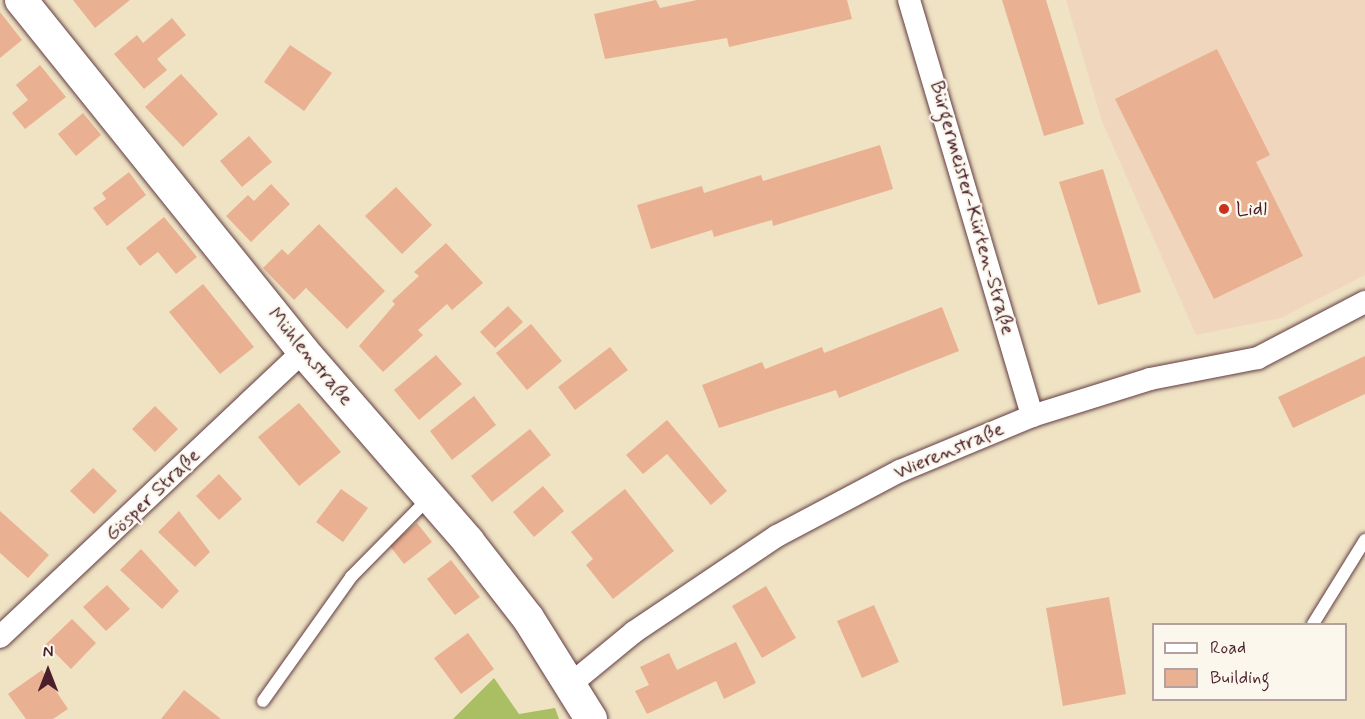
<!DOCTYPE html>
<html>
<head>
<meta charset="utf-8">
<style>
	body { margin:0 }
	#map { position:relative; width:1365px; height:719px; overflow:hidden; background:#efe3c4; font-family:Mynerve,sans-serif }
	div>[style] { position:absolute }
	.built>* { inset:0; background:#f0d6bc }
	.green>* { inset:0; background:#aabf63 }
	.building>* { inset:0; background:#eab092 }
	.roads { filter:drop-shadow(0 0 2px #633c42) drop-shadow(0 0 2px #633c42) }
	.lane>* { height:12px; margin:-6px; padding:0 6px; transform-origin:6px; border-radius:6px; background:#fff }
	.street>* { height:22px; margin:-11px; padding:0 11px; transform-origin:11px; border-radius:11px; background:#fff }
	.secondary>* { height:32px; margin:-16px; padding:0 16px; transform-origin:16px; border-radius:16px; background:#fff }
	.dots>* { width:16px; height:16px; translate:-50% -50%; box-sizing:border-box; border:3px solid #fbf7ec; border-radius:50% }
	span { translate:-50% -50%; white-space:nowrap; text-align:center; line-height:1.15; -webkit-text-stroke:4.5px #fbf7ec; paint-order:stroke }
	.street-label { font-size:20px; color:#4a1f2b }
	.poi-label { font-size:20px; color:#4a1f2b }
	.left { translate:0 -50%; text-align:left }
	.legend { position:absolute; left:1152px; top:623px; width:195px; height:78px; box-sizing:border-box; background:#fbf7ec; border:2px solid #b4a19f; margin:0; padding:8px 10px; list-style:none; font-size:18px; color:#4a1f2b }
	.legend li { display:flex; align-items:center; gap:12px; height:30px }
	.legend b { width:30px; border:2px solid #b4a19f }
	.north { position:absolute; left:18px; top:641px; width:60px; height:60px; -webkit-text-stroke:4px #fbf7ec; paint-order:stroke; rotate:0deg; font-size:16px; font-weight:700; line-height:24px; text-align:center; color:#4a1f2b }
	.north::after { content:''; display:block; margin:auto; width:21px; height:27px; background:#4a1f2b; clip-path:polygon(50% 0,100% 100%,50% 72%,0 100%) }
</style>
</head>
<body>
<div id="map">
	<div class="built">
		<div style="clip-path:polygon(1066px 0,1365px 0,1365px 275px,1281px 318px,1196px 335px,1102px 121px)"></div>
	</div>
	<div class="green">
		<div style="clip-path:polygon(494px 678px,519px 714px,555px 708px,559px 719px,453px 719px)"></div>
	</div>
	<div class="building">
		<div style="clip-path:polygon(73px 0,130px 0,95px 28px)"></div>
		<div style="clip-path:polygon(656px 0,660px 8px,697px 0,847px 0,852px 19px,729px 47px,727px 38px,605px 59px,594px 14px)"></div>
		<div style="clip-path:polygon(1002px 0,1046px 0,1084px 124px,1044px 136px)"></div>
		<div style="clip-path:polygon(0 12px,22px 40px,0 58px)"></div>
		<div style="clip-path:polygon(172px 18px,186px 35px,157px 59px,167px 70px,144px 89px,114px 54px,137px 35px,143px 43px)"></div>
		<div style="clip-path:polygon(290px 45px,332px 73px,304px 111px,264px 82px)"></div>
		<div style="clip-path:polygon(1217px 49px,1270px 155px,1256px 162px,1303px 256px,1214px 299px,1115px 99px)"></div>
		<div style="clip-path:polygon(40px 65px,66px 97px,25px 129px,12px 113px,28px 100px,16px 85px)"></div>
		<div style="clip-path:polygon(181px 74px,218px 114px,183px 147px,145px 107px)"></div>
		<div style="clip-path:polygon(83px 113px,101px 135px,76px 156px,58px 134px)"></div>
		<div style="clip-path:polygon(249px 136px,272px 162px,242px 187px,220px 161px)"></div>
		<div style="clip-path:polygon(880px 145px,893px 189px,773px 226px,772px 220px,714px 237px,712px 230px,651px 249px,637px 205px,702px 186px,704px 193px,761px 175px,763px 181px)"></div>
		<div style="clip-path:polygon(1103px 169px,1141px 292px,1098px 305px,1059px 182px)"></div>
		<div style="clip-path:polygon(129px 172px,146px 195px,107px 226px,93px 208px,106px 199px,102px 193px)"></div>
		<div style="clip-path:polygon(271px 184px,290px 204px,251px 242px,226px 216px,248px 195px,254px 201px)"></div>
		<div style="clip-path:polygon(396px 187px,432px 225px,402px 254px,365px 216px)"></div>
		<div style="clip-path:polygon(164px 217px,197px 257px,176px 274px,158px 252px,140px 266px,126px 248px)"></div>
		<div style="clip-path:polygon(319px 224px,385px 291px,347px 329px,306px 288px,294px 300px,263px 268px,282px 249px,288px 255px)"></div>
		<div style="clip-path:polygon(446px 243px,483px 283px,452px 310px,447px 304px,418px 330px,423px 335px,383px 372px,359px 346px,395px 304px,392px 301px,419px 276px,414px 272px)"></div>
		<div style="clip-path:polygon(203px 284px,254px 347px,220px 374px,169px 312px)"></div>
		<div style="clip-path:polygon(508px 306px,523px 322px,495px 348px,480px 332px)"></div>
		<div style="clip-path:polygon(942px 307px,959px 351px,839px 398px,836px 390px,719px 428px,702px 385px,762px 362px,765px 369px,822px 347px,824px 353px)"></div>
		<div style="clip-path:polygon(531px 324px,562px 361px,527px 390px,496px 353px)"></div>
		<div style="clip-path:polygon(610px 347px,628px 370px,575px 410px,558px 387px)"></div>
		<div style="clip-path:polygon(436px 355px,462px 384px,419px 420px,394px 390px)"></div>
		<div style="clip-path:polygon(1365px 356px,1365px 394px,1293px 428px,1278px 397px)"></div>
		<div style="clip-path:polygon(474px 396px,496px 425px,452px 460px,430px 431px)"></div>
		<div style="clip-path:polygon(299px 403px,341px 452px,299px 486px,258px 437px)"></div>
		<div style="clip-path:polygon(155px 406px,178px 429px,155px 452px,132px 429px)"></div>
		<div style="clip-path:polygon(667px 420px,727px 491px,711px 505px,667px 454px,643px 474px,626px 455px)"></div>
		<div style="clip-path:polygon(530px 429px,551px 455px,492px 502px,471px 476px)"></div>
		<div style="clip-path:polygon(93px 468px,117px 491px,94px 514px,70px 491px)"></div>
		<div style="clip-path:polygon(219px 474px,242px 499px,219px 520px,196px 496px)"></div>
		<div style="clip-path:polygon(543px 486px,564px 511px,534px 537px,513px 512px)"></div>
		<div style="clip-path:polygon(341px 489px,368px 508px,343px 542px,316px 522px)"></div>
		<div style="clip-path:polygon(625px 489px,674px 551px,613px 599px,586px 565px,593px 559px,571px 532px)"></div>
		<div style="clip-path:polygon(0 511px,49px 555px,28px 578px,0 553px)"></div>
		<div style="clip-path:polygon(179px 511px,210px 552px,195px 567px,158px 532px)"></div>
		<div style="clip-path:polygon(417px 523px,432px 542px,404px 564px,389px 545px)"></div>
		<div style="clip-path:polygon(141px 549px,179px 591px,162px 609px,120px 570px)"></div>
		<div style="clip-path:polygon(451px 560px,480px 597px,455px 615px,427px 579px)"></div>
		<div style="clip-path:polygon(107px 585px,130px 609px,106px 631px,83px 607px)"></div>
		<div style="clip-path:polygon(766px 586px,796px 638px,762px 658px,732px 606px)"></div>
		<div style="clip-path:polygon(1109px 597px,1126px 694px,1063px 706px,1046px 608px)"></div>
		<div style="clip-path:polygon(874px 605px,899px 662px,862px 678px,837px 621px)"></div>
		<div style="clip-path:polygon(72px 619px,96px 643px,71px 669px,46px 644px)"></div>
		<div style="clip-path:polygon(468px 633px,494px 669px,461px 694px,434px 658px)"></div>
		<div style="clip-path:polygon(736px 642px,756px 683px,724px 699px,716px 681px,647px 714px,635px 691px,649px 685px,640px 667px,669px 653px,677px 670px)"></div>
		<div style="clip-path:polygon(42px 670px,68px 709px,53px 719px,26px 719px,8px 694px)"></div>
		<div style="clip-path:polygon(184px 690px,221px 719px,161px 719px)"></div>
	</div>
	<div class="roads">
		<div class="lane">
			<div style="left:1313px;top:624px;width:99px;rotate:-58.2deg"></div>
			<div style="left:263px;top:701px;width:152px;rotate:-54.6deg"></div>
			<div style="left:351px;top:577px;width:111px;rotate:-45.4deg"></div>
		</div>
		<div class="street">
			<div style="left:909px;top:0;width:434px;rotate:73.5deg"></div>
			<div style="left:0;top:637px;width:417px;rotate:-43.3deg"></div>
			<div style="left:572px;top:683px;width:80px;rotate:-39.4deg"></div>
			<div style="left:634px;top:632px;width:172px;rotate:-33.9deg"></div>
			<div style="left:777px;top:536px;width:139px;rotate:-27.9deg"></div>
			<div style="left:900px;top:471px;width:143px;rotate:-22.6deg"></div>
			<div style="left:1032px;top:416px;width:124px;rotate:-17.4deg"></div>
			<div style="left:1150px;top:379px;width:110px;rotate:-11deg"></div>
			<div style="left:1258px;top:358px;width:121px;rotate:-27.6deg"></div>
		</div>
		<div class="secondary">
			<div style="left:21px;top:0;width:450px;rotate:51.2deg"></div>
			<div style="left:303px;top:351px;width:252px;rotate:49deg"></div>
			<div style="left:468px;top:541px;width:98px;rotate:52.1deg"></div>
			<div style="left:528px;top:618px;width:119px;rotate:58deg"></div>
		</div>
	</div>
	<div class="dots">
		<div style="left:1224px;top:209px;background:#c8321e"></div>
	</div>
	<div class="street-label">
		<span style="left:972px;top:208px;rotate:74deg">Bürgermeister-Kürten-Straße</span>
		<span style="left:310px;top:357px;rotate:50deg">Mühlenstraße</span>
		<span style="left:949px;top:451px;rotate:-23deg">Wierenstraße</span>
		<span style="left:153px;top:495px;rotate:-44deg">Gösper Straße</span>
	</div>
	<div class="poi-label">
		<span class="left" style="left:1236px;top:209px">Lidl</span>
	</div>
	<ul class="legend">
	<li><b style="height:8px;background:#fff"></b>Road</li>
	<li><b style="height:16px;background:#eab092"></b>Building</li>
	</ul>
	<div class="north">N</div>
</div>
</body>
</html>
